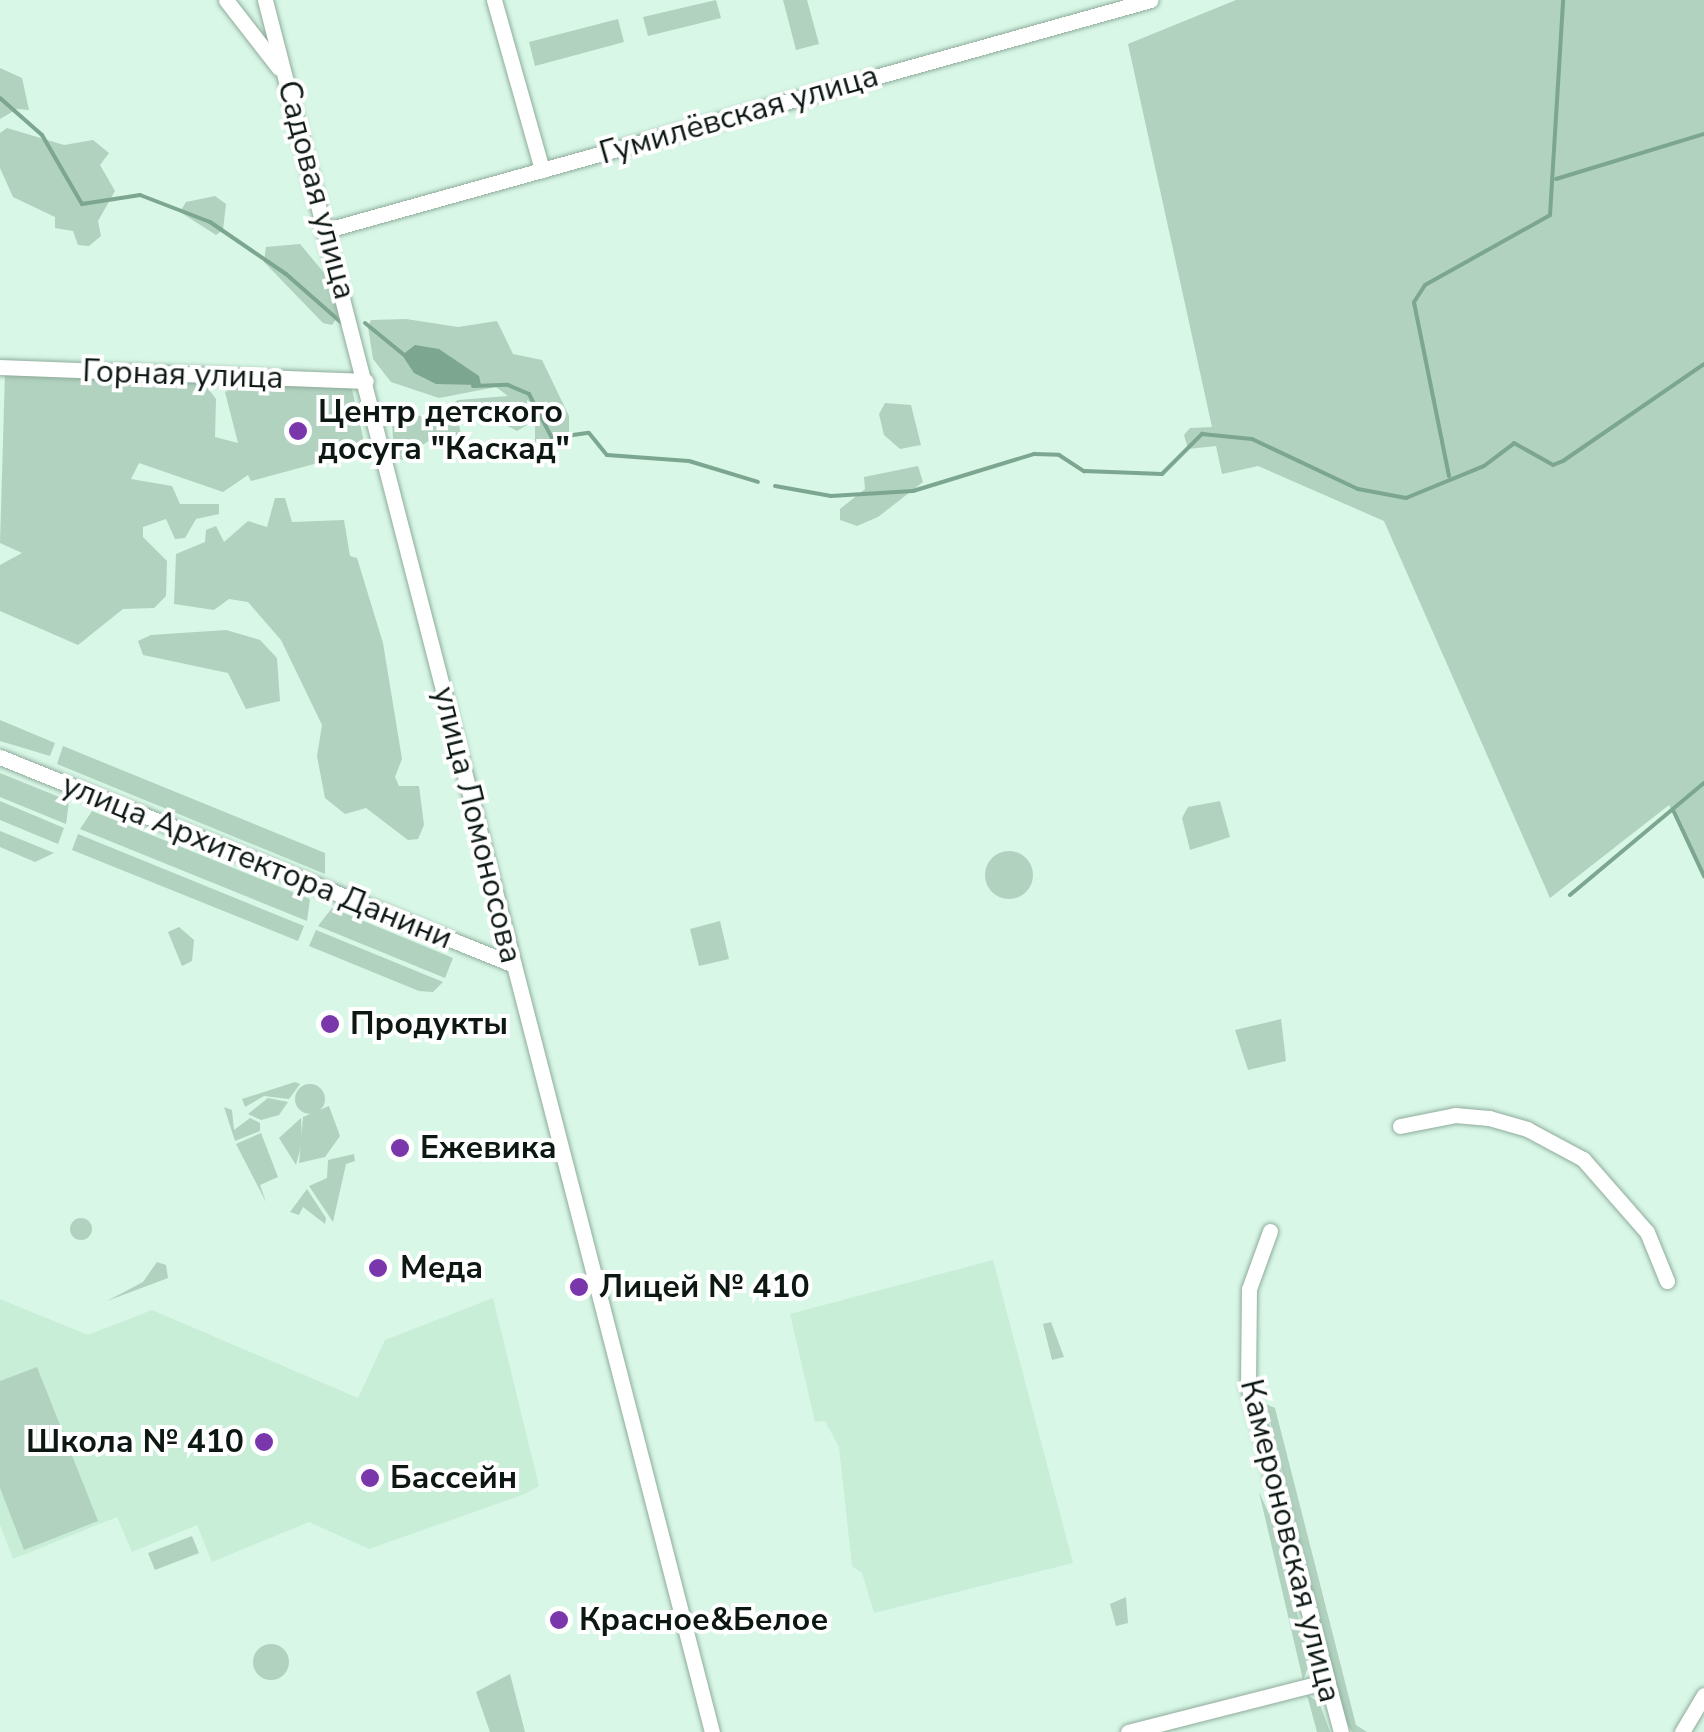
<!DOCTYPE html>
<html>
<head>
<meta charset="utf-8">
<style>
	body { margin:0 }
	#map { position:relative; width:1704px; height:1732px; overflow:hidden; background:#d8f7e6; font-family:"Nunito Sans",sans-serif }
	div>[style] { position:absolute }
	.built>* { inset:0; background:#c8eed8 }
	.green>* { inset:0; background:#b1d2bf }
	.round { border-radius:50% }
	.water>* { inset:0; background:#7ca68f }
	.stream>* { height:4px; margin:-2px; padding:0 2px; transform-origin:2px; border-radius:2px; background:#7ca68f }
	.roads { filter:drop-shadow(0 0 2px #8fab9b) drop-shadow(0 0 2px #8fab9b) }
	.minor>* { height:15px; margin:-7.5px; padding:0 7.5px; transform-origin:7.5px; border-radius:7.5px; background:#fff }
	.dots>* { width:28px; height:28px; translate:-50% -50%; box-sizing:border-box; border:5px solid #fff; border-radius:50% }
	span { translate:-50% -50%; white-space:nowrap; text-align:center; line-height:1.15; -webkit-text-stroke:8px #fff; paint-order:stroke }
	.street-label { font-size:32px; color:#0d1812 }
	.poi-label { font-size:32px; color:#0d1812; font-weight:700 }
	.left { translate:0 -50%; text-align:left }
	.right { translate:-100% -50%; text-align:right }
</style>
</head>
<body>
<div id="map">
	<div class="built">
		<div style="clip-path:polygon(993px 1260px,1073px 1563px,874px 1613px,862px 1573px,852px 1566px,839px 1447px,825px 1421px,815px 1422px,790px 1314px)"></div>
		<div style="clip-path:polygon(493px 1298px,539px 1486px,525px 1494px,369px 1549px,309px 1522px,212px 1562px,197px 1525px,132px 1552px,117px 1517px,13px 1559px,0 1525px,0 1299px,88px 1335px,152px 1310px,358px 1398px,385px 1340px)"></div>
	</div>
	<div class="green">
		<div style="clip-path:polygon(716px 0,721px 18px,648px 36px,643px 17px)"></div>
		<div style="clip-path:polygon(783px 0,807px 0,819px 44px,796px 50px)"></div>
		<div style="clip-path:polygon(1236px 0,1704px 0,1704px 876px,1669px 805px,1550px 898px,1384px 521px,1258px 466px,1222px 474px,1216px 446px,1188px 449px,1184px 435px,1190px 428px,1212px 427px,1128px 44px)"></div>
		<div style="clip-path:polygon(618px 19px,624px 42px,535px 66px,529px 42px)"></div>
		<div style="clip-path:polygon(0 68px,22px 78px,29px 110px,17px 109px,0 119px)"></div>
		<div style="clip-path:polygon(7px 128px,64px 145px,93px 140px,109px 153px,100px 165px,115px 191px,98px 221px,101px 236px,89px 246px,78px 245px,73px 231px,55px 228px,55px 217px,13px 197px,0 168px,0 133px)"></div>
		<div style="clip-path:polygon(215px 196px,226px 204px,223px 230px,216px 235px,180px 212px,186px 202px)"></div>
		<div style="clip-path:polygon(300px 244px,330px 280px,339px 315px,332px 325px,323px 323px,264px 262px,266px 247px)"></div>
		<div style="clip-path:polygon(406px 319px,458px 327px,497px 321px,513px 354px,542px 360px,569px 416px,569px 436px,546px 452px,535px 446px,535px 406px,527px 400px,527px 425px,517px 431px,484px 414px,453px 415px,450px 405px,458px 400px,508px 396px,496px 387px,439px 398px,391px 382px,373px 359px,368px 327px,371px 320px)"></div>
		<div style="clip-path:polygon(5px 373px,204px 383px,216px 399px,215px 437px,238px 443px,225px 392px,241px 383px,351px 385px,366px 450px,251px 481px,248px 475px,223px 492px,139px 463px,131px 479px,172px 486px,180px 504px,219px 504px,219px 514px,196px 519px,185px 538px,175px 539px,166px 519px,143px 527px,143px 537px,167px 561px,166px 596px,154px 608px,123px 609px,78px 645px,0 611px,0 565px,22px 553px,0 543px)"></div>
		<div style="clip-path:polygon(885px 403px,911px 405px,921px 445px,900px 449px,884px 435px,879px 414px)"></div>
		<div style="clip-path:polygon(399px 411px,459px 425px,461px 434px,457px 441px,431px 439px,402px 460px,394px 456px,392px 422px)"></div>
		<div style="clip-path:polygon(918px 466px,923px 482px,878px 517px,857px 526px,840px 520px,840px 509px,865px 489px,864px 477px)"></div>
		<div style="clip-path:polygon(275px 498px,285px 498px,292px 522px,344px 520px,350px 556px,357px 558px,383px 643px,402px 759px,395px 777px,399px 786px,419px 786px,424px 825px,418px 839px,408px 840px,366px 808px,345px 814px,325px 798px,317px 756px,322px 725px,281px 640px,248px 602px,229px 599px,214px 610px,174px 604px,176px 554px,205px 542px,206px 530px,216px 526px,224px 542px,248px 521px,267px 527px)"></div>
		<div style="clip-path:polygon(226px 630px,260px 640px,277px 658px,280px 701px,246px 709px,228px 673px,143px 655px,138px 641px,151px 635px)"></div>
		<div style="clip-path:polygon(0 720px,55px 743px,50px 756px,0 741px)"></div>
		<div style="clip-path:polygon(63px 746px,325px 853px,325px 874px,57px 764px)"></div>
		<div style="clip-path:polygon(0 773px,69px 801px,66px 824px,0 797px)"></div>
		<div style="clip-path:polygon(0 801px,64px 828px,58px 844px,0 820px)"></div>
		<div style="clip-path:polygon(1220px 801px,1230px 837px,1190px 850px,1182px 818px,1188px 807px)"></div>
		<div style="clip-path:polygon(92px 811px,310px 899px,307px 921px,80px 829px)"></div>
		<div style="clip-path:polygon(0 831px,54px 853px,35px 862px,0 847px)"></div>
		<div style="clip-path:polygon(78px 834px,304px 926px,298px 941px,72px 850px)"></div>
		<div class="round" style="left:985px;top:851px;width:48px;height:48px"></div>
		<div style="clip-path:polygon(332px 908px,453px 958px,445px 978px,318px 926px)"></div>
		<div style="clip-path:polygon(720px 921px,729px 959px,699px 966px,690px 929px)"></div>
		<div style="clip-path:polygon(179px 927px,194px 940px,192px 961px,182px 966px,168px 932px)"></div>
		<div style="clip-path:polygon(316px 930px,443px 982px,433px 992px,419px 991px,309px 946px)"></div>
		<div style="clip-path:polygon(1281px 1019px,1286px 1061px,1248px 1070px,1235px 1030px)"></div>
		<div style="clip-path:polygon(295px 1082px,300px 1084px,289px 1099px,264px 1096px,245px 1107px,242px 1099px)"></div>
		<div class="round" style="left:295px;top:1084px;width:30px;height:30px"></div>
		<div style="clip-path:polygon(268px 1098px,288px 1102px,279px 1115px,261px 1120px,248px 1114px)"></div>
		<div style="clip-path:polygon(329px 1106px,340px 1136px,325px 1157px,299px 1163px,303px 1117px)"></div>
		<div style="clip-path:polygon(224px 1107px,232px 1110px,234px 1130px,250px 1118px,260px 1123px,260px 1131px,235px 1141px)"></div>
		<div style="clip-path:polygon(301px 1118px,302px 1142px,296px 1165px,279px 1138px)"></div>
		<div style="clip-path:polygon(261px 1133px,278px 1177px,260px 1185px,266px 1202px,236px 1144px)"></div>
		<div style="clip-path:polygon(354px 1154px,355px 1161px,346px 1164px,333px 1222px,309px 1186px,327px 1178px,328px 1160px)"></div>
		<div style="clip-path:polygon(307px 1189px,326px 1218px,325px 1224px,303px 1207px,299px 1215px,290px 1212px)"></div>
		<div class="round" style="left:70px;top:1218px;width:22px;height:22px"></div>
		<div style="clip-path:polygon(157px 1262px,166px 1265px,168px 1278px,107px 1301px,143px 1282px)"></div>
		<div style="clip-path:polygon(1051px 1322px,1064px 1357px,1052px 1360px,1043px 1324px)"></div>
		<div style="clip-path:polygon(37px 1367px,98px 1521px,24px 1550px,0 1488px,0 1381px)"></div>
		<div style="clip-path:polygon(1266px 1404px,1275px 1408px,1356px 1725px,1367px 1732px,1352px 1732px,1340px 1710px)"></div>
		<div style="clip-path:polygon(1259px 1492px,1275px 1527px,1310px 1663px,1303px 1680px)"></div>
		<div style="clip-path:polygon(192px 1536px,199px 1553px,155px 1570px,148px 1553px)"></div>
		<div style="clip-path:polygon(1126px 1597px,1128px 1623px,1116px 1626px,1110px 1604px)"></div>
		<div class="round" style="left:253px;top:1644px;width:36px;height:36px"></div>
		<div style="clip-path:polygon(510px 1674px,525px 1732px,490px 1732px,476px 1692px)"></div>
		<div style="clip-path:polygon(1307px 1695px,1319px 1702px,1330px 1732px,1317px 1732px)"></div>
	</div>
	<div class="water">
		<div style="clip-path:polygon(415px 345px,439px 349px,479px 376px,481px 385px,436px 384px,414px 373px,402px 355px)"></div>
	</div>
	<div class="stream">
		<div style="left:0;top:98px;width:56px;rotate:41.4deg"></div>
		<div style="left:42px;top:135px;width:80px;rotate:59.9deg"></div>
		<div style="left:82px;top:204px;width:59px;rotate:-8.8deg"></div>
		<div style="left:140px;top:195px;width:75px;rotate:21.1deg"></div>
		<div style="left:210px;top:222px;width:92px;rotate:34.4deg"></div>
		<div style="left:286px;top:274px;width:77px;rotate:41.3deg"></div>
		<div style="left:1556px;top:179px;width:155px;rotate:-16.9deg"></div>
		<div style="left:365px;top:323px;width:49px;rotate:39.2deg"></div>
		<div style="left:473px;top:386px;width:35px;rotate:-2deg"></div>
		<div style="left:508px;top:385px;width:23px;rotate:23deg"></div>
		<div style="left:529px;top:394px;width:50px;rotate:62.4deg"></div>
		<div style="left:552px;top:438px;width:37px;rotate:-8deg"></div>
		<div style="left:589px;top:433px;width:28px;rotate:51deg"></div>
		<div style="left:607px;top:455px;width:82px;rotate:4.2deg"></div>
		<div style="left:689px;top:461px;width:72px;rotate:16.9deg"></div>
		<div style="left:1449px;top:476px;width:177px;rotate:-101.4deg"></div>
		<div style="left:1414px;top:302px;width:20px;rotate:-57deg"></div>
		<div style="left:1425px;top:285px;width:143px;rotate:-29.2deg"></div>
		<div style="left:1550px;top:215px;width:215px;rotate:-86.5deg"></div>
		<div style="left:775px;top:486px;width:57px;rotate:10.1deg"></div>
		<div style="left:831px;top:496px;width:82px;rotate:-3.5deg"></div>
		<div style="left:913px;top:491px;width:127px;rotate:-17deg"></div>
		<div style="left:1034px;top:454px;width:25px;rotate:2deg"></div>
		<div style="left:1059px;top:455px;width:30px;rotate:33deg"></div>
		<div style="left:1084px;top:471px;width:78px;rotate:2.2deg"></div>
		<div style="left:1162px;top:474px;width:57px;rotate:-45deg"></div>
		<div style="left:1202px;top:434px;width:50px;rotate:5.7deg"></div>
		<div style="left:1252px;top:439px;width:117px;rotate:25.3deg"></div>
		<div style="left:1358px;top:489px;width:49px;rotate:10.6deg"></div>
		<div style="left:1406px;top:498px;width:84px;rotate:-22.3deg"></div>
		<div style="left:1484px;top:466px;width:38px;rotate:-37deg"></div>
		<div style="left:1514px;top:443px;width:45px;rotate:29.4deg"></div>
		<div style="left:1553px;top:465px;width:11px;rotate:-22deg"></div>
		<div style="left:1563px;top:461px;width:171px;rotate:-34.5deg"></div>
		<div style="left:1674px;top:812px;width:71px;rotate:64.9deg"></div>
		<div style="left:1570px;top:895px;width:175px;rotate:-39.9deg"></div>
	</div>
	<div class="roads">
		<div class="minor">
			<div style="left:226px;top:0;width:86px;rotate:52.1deg"></div>
			<div style="left:265px;top:0;width:1789px;rotate:75.53deg"></div>
			<div style="left:494px;top:0;width:177px;rotate:74.2deg"></div>
			<div style="left:327px;top:230px;width:855px;rotate:-15.6deg"></div>
			<div style="left:0;top:367px;width:366px;rotate:2.2deg"></div>
			<div style="left:0;top:757px;width:554px;rotate:22.03deg"></div>
			<div style="left:1400px;top:1126px;width:56px;rotate:-11.3deg"></div>
			<div style="left:1455px;top:1115px;width:34px;rotate:5deg"></div>
			<div style="left:1489px;top:1118px;width:40px;rotate:16deg"></div>
			<div style="left:1527px;top:1129px;width:64px;rotate:28.2deg"></div>
			<div style="left:1583px;top:1159px;width:97px;rotate:48.8deg"></div>
			<div style="left:1647px;top:1232px;width:53px;rotate:67.8deg"></div>
			<div style="left:1270px;top:1231px;width:62px;rotate:109.9deg"></div>
			<div style="left:1249px;top:1289px;width:96px;rotate:90.6deg"></div>
			<div style="left:1248px;top:1385px;width:359px;rotate:75deg"></div>
			<div style="left:1128px;top:1732px;width:202px;rotate:-14.3deg"></div>
			<div style="left:1682px;top:1732px;width:43px;rotate:-59.3deg"></div>
		</div>
	</div>
	<div class="dots">
		<div style="left:298px;top:431px;background:#7937ab"></div>
		<div style="left:330px;top:1024px;background:#7937ab"></div>
		<div style="left:400px;top:1148px;background:#7937ab"></div>
		<div style="left:378px;top:1268px;background:#7937ab"></div>
		<div style="left:579px;top:1287px;background:#7937ab"></div>
		<div style="left:264px;top:1442px;background:#7937ab"></div>
		<div style="left:370px;top:1478px;background:#7937ab"></div>
		<div style="left:559px;top:1620px;background:#7937ab"></div>
	</div>
	<div class="street-label">
		<span style="left:739px;top:115px;rotate:-16deg">Гумилёвская улица</span>
		<span style="left:316px;top:190px;rotate:75deg">Садовая улица</span>
		<span style="left:183px;top:375px;rotate:2deg">Горная улица</span>
		<span style="left:477px;top:825px;rotate:76deg">улица Ломоносова</span>
		<span style="left:257px;top:862px;rotate:22deg">улица Архитектора Данини</span>
		<span style="left:1290px;top:1541px;rotate:76deg">Камероновская улица</span>
	</div>
	<div class="poi-label">
		<span class="left" style="left:318px;top:431px">Центр детского<br>досуга "Каскад"</span>
		<span class="left" style="left:350px;top:1024px">Продукты</span>
		<span class="left" style="left:420px;top:1148px">Ежевика</span>
		<span class="left" style="left:400px;top:1268px">Меда</span>
		<span class="left" style="left:599px;top:1287px">Лицей № 410</span>
		<span class="right" style="left:244px;top:1442px">Школа № 410</span>
		<span class="left" style="left:390px;top:1478px">Бассейн</span>
		<span class="left" style="left:579px;top:1620px">Красное&amp;Белое</span>
	</div>
</div>
</body>
</html>
